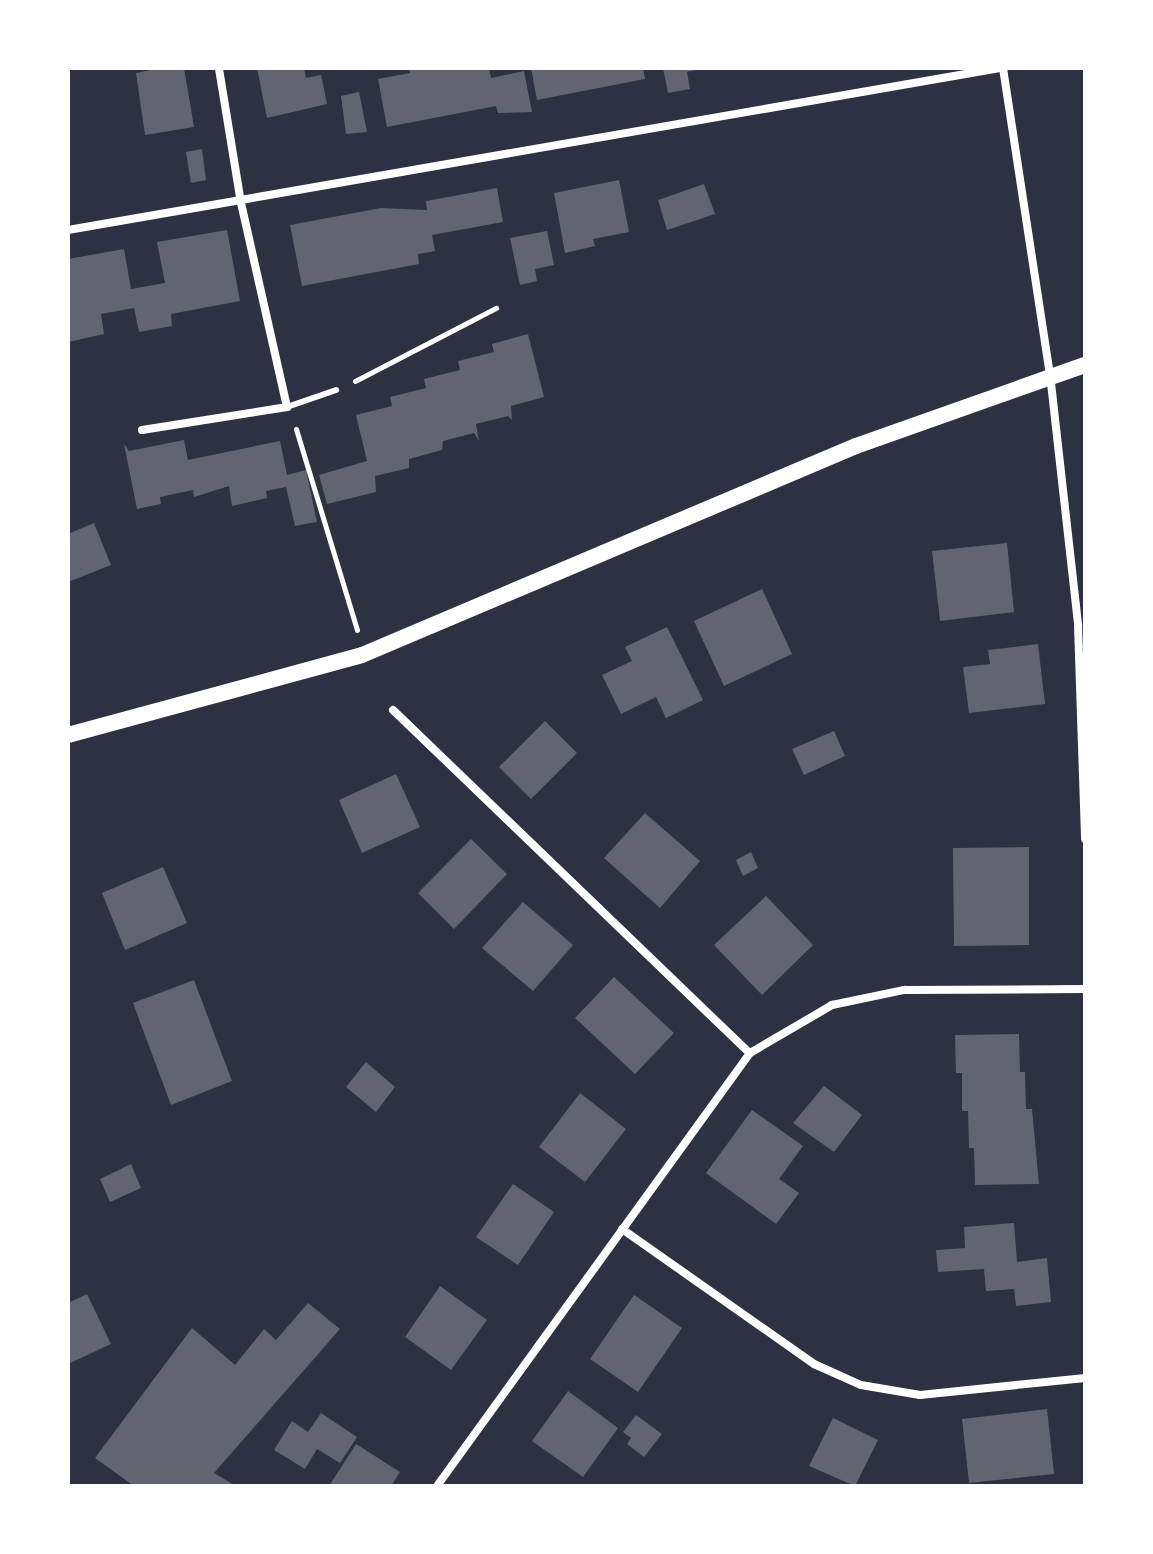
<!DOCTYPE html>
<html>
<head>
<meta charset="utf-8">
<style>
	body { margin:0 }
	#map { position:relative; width:1153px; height:1554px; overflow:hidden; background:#2d3142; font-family:Raleway,sans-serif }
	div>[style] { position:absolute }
	.building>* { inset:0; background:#626471 }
	.path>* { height:5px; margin:-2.5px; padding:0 2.5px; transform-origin:2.5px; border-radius:2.5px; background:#fff }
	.service>* { height:6px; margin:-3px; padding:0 3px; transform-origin:3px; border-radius:3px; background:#fff }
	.minor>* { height:8px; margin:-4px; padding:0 4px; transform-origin:4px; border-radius:4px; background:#fff }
	.secondary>* { height:16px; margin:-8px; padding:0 8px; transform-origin:8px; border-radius:8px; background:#fff }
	span { translate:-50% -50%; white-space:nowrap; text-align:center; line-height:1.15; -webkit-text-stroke:7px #fff; paint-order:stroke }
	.frame { position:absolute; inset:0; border:70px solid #fff; pointer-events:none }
</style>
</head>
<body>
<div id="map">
	<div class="building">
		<div style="clip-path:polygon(161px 68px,184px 68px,194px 127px,145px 135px,136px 73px)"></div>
		<div style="clip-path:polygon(257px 68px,304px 68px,306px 78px,321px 75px,327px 104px,267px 118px)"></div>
		<div style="clip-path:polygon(409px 68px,489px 68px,491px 78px,524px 71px,532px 112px,498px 113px,496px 106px,387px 127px,378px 79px,410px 73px)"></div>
		<div style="clip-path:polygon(531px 68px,643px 68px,645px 79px,537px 100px)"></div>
		<div style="clip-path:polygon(663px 68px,700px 68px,700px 69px,687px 72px,690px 89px,668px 93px)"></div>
		<div style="clip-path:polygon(359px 92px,367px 132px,346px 134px,341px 96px)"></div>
		<div style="clip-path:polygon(202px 149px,206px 180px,191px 183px,186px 152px)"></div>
		<div style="clip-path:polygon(619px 180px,629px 232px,593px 239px,595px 246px,565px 253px,554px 193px)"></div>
		<div style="clip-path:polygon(704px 184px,715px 214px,667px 230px,658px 200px)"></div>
		<div style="clip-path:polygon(497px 188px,503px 222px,432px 235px,435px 251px,418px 254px,419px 264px,302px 286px,290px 225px,381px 208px,427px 210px,426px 201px)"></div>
		<div style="clip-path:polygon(227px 230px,240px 301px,171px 314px,172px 326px,139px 332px,134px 308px,101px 314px,104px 334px,68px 342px,68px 259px,124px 249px,131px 289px,165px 283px,157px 242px)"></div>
		<div style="clip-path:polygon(547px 231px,554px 265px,535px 269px,537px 281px,520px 285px,510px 238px)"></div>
		<div style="clip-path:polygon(528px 334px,544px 397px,511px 406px,512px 420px,508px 416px,476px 424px,479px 441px,474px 433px,443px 441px,442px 450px,409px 459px,409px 468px,375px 476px,376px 492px,327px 504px,319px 475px,367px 461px,356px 415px,392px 406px,390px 397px,426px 388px,424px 379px,460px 370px,458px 361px,494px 352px,492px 344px)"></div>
		<div style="clip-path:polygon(184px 440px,188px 460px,280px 441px,287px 475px,306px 470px,317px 522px,295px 526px,286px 487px,266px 491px,267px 498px,232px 506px,229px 486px,194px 497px,193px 490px,160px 497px,161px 504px,137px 509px,124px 444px,129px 451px)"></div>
		<div style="clip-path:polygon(94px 523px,111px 565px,68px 582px,68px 534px)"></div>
		<div style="clip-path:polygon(1007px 543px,1014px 612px,940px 621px,932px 551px)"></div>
		<div style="clip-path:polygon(762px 589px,792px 654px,724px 686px,694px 621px)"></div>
		<div style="clip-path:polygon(667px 627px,703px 700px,666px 718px,656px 697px,621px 714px,602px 675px,632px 661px,625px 647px)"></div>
		<div style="clip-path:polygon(1038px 644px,1045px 704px,969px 713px,963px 667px,990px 664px,988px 650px)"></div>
		<div style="clip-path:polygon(545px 721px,577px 753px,531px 799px,499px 767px)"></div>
		<div style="clip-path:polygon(834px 731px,845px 756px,804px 775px,792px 749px)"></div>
		<div style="clip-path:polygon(396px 774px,420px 827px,362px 853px,339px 800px)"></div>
		<div style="clip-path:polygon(645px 813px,700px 861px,660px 908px,604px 858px)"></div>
		<div style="clip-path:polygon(471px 839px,507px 874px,454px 929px,418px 893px)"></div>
		<div style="clip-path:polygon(1029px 847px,1029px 945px,954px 946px,953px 848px)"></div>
		<div style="clip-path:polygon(751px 852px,758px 868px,743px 876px,736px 860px)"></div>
		<div style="clip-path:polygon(163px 867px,187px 923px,125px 950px,102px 893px)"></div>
		<div style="clip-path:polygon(766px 896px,813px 945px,762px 995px,714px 945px)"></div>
		<div style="clip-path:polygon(523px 902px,573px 945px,533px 991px,482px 948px)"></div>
		<div style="clip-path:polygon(614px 977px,674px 1033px,635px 1074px,575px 1018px)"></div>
		<div style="clip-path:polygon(194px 980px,232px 1081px,171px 1105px,133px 1003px)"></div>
		<div style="clip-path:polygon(1019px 1034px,1020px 1072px,1025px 1072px,1026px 1109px,1032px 1109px,1039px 1184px,975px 1185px,974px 1148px,969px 1148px,968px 1111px,962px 1111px,962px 1073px,956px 1073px,955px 1035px)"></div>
		<div style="clip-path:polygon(366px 1062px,395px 1087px,376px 1112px,346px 1087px)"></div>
		<div style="clip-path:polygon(824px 1086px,862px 1115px,834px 1152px,793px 1123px)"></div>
		<div style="clip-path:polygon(580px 1093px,626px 1129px,585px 1182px,539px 1147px)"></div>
		<div style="clip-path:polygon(752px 1110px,803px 1146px,779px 1179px,799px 1193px,776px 1224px,706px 1173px)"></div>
		<div style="clip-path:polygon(131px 1164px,141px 1188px,110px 1202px,100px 1179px)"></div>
		<div style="clip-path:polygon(513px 1184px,554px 1212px,518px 1265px,476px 1237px)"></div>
		<div style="clip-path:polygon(1014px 1223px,1017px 1262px,1047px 1258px,1051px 1302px,1016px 1306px,1014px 1289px,986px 1291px,984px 1269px,938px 1272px,936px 1250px,965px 1248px,964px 1227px)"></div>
		<div style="clip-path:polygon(440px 1286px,487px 1320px,451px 1370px,405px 1337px)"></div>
		<div style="clip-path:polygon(87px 1294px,111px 1344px,68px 1364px,68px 1303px)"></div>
		<div style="clip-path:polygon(634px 1295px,682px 1328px,638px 1392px,590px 1359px)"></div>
		<div style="clip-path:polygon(308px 1303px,340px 1329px,214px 1473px,236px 1486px,134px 1486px,95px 1458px,192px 1328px,235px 1365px,264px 1329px,276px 1340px)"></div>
		<div style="clip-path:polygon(568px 1391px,618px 1428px,583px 1477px,532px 1441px)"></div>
		<div style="clip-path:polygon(1047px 1409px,1054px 1474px,969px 1483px,962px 1419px)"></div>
		<div style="clip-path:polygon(321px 1413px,357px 1437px,340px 1463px,317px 1449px,305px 1469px,274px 1450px,292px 1421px,308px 1432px)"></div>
		<div style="clip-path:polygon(636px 1415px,662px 1434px,644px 1457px,627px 1444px,631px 1438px,623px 1432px)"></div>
		<div style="clip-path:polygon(833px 1418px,878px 1440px,855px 1486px,809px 1466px)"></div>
		<div style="clip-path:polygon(356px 1444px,400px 1472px,391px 1486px,329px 1486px)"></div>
	</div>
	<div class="path">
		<div style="left:355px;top:381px;width:159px;rotate:-27.4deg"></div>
		<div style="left:296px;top:429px;width:210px;rotate:73.1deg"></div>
	</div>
	<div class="service">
		<div style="left:287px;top:407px;width:52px;rotate:-19.1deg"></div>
	</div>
	<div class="minor">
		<div style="left:1003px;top:68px;width:310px;rotate:81.3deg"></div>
		<div style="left:1050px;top:374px;width:253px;rotate:83.6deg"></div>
		<div style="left:1078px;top:625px;width:214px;rotate:88.1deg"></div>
		<div style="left:68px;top:230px;width:946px;rotate:-9.86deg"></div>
		<div style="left:142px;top:430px;width:147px;rotate:-9deg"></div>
		<div style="left:287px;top:407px;width:209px;rotate:-102.7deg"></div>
		<div style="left:241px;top:203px;width:137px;rotate:-99.3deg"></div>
		<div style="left:393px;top:710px;width:495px;rotate:43.9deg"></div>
		<div style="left:622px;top:1229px;width:235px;rotate:35.1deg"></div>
		<div style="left:814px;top:1364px;width:51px;rotate:24.1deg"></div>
		<div style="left:861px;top:1385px;width:60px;rotate:9.6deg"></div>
		<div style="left:920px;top:1395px;width:166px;rotate:-5.9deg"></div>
		<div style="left:437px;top:1486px;width:534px;rotate:-54.14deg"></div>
		<div style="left:750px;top:1053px;width:95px;rotate:-30.3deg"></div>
		<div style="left:832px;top:1005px;width:74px;rotate:-11.8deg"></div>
		<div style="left:904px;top:990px;width:181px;rotate:-0.3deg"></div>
	</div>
	<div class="secondary">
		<div style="left:68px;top:735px;width:305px;rotate:-15.2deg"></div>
		<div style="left:362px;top:655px;width:536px;rotate:-22.93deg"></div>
		<div style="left:856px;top:446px;width:243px;rotate:-19.5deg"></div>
	</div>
	<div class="frame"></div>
</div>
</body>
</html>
